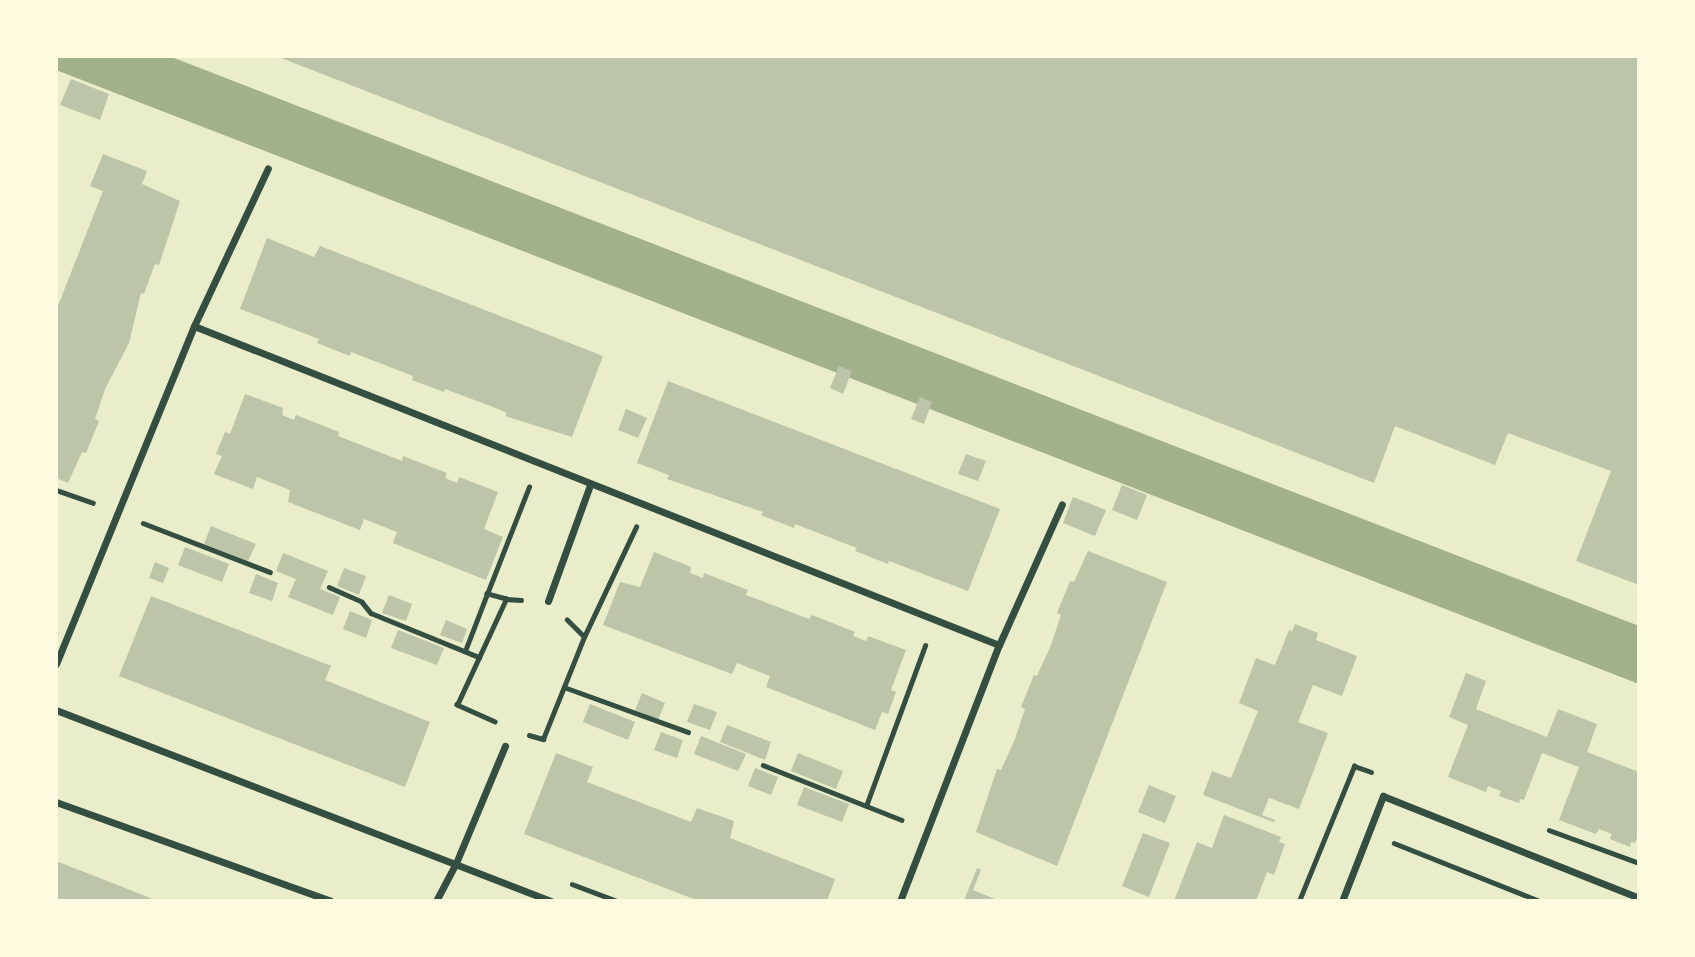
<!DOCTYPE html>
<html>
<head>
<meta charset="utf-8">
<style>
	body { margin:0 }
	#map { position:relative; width:1695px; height:957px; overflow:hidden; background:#e9edc9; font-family:Rubik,sans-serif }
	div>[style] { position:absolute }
	.water>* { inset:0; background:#a3b18a }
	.building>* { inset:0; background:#bcc5a7 }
	.path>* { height:4.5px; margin:-2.25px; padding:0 2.25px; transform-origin:2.25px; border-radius:2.25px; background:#344e41 }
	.minor>* { height:7px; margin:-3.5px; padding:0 3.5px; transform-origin:3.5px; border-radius:3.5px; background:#344e41 }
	span { translate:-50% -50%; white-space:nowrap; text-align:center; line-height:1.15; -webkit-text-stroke:5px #fefae0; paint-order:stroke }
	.frame { position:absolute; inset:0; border:58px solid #fefae0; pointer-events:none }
</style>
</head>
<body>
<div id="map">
	<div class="water">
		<div style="clip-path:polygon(56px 56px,169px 56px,1639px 626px,1639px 684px,56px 70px)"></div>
	</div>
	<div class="building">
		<div style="clip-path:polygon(276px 56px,1639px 56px,1639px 585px,1576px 561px,1611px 471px,1508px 433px,1495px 465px,1395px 426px,1374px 483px)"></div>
		<div style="clip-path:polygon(71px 79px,109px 94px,100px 120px,60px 105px)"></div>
		<div style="clip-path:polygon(103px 154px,147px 171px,142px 184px,180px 201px,159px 265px,155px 264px,144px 294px,141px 293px,129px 343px,105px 389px,95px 419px,99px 421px,86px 453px,82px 452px,68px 483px,56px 478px,56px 311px,103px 191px,90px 186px)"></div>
		<div style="clip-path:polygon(267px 238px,314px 257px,320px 246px,603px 356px,572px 437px,505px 416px,507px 413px,493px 407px,445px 389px,444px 392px,412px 380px,413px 376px,351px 352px,350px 356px,317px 343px,319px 339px,240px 309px)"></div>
		<div style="clip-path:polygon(839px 366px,852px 371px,843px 394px,830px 388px)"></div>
		<div style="clip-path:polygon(668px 381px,1000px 509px,968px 591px,889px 561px,888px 564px,855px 551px,857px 548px,795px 524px,794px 528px,761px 515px,763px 512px,667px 479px,669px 475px,637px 463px)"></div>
		<div style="clip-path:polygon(245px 394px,283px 408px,282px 415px,294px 420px,296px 415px,339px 432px,338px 436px,402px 461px,403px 456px,447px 473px,445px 478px,457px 483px,459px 477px,498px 492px,484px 529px,503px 537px,486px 580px,393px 543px,397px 532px,364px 519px,360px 530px,288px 502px,290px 490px,257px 477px,253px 489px,214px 474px,222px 456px,216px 454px,225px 432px,230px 434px)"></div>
		<div style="clip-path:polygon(920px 397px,932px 402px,924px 424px,911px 419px)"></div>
		<div style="clip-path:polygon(626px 409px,647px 418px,638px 438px,618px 430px)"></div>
		<div style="clip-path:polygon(966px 454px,986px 461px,978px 481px,958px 474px)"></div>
		<div style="clip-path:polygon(1122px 485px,1147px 495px,1137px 520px,1112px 510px)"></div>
		<div style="clip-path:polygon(1073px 497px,1106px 510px,1095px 536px,1063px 523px)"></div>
		<div style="clip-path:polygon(211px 526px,256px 544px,248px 561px,204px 544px)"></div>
		<div style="clip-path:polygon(185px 547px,229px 564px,222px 582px,178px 565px)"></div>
		<div style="clip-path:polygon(1088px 551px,1167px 582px,1057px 866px,976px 832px,997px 769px,1001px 770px,1015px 739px,1025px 709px,1021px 707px,1034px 675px,1037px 676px,1051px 645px,1061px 615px,1057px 613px,1070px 581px,1074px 582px)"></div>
		<div style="clip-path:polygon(654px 552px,691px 567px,690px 573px,703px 578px,704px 573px,748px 590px,746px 595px,796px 614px,809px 619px,812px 615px,855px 632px,853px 636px,866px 641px,868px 636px,906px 650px,891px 690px,896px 692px,888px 714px,882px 712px,875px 730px,766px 687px,770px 676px,737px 663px,732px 674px,603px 625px,620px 582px,640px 587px)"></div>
		<div style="clip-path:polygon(283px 553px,328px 571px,320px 589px,340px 597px,333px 615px,288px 597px,296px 579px,276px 571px)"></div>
		<div style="clip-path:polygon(155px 562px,169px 568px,163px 583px,149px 578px)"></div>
		<div style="clip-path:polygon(344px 568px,366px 576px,359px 595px,337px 586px)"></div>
		<div style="clip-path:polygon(256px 574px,278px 583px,272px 601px,249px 593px)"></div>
		<div style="clip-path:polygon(389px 595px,412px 604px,406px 621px,382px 613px)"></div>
		<div style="clip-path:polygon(151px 596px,329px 665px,331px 666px,325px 680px,430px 722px,405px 787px,119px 676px)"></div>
		<div style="clip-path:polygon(350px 611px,372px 620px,366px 638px,343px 629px)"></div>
		<div style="clip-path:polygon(446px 620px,467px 629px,462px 643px,440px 635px)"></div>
		<div style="clip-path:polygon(1295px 624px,1318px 633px,1316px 640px,1357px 656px,1342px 696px,1313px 685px,1298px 722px,1328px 733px,1299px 809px,1269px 798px,1262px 815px,1275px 820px,1273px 822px,1203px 795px,1212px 771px,1231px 778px,1258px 711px,1239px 703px,1256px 658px,1275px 665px,1289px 630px,1292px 631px)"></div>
		<div style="clip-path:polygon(398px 630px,444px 648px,437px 665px,391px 648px)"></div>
		<div style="clip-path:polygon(1466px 673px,1486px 681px,1476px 709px,1547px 737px,1558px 709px,1597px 724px,1587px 752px,1639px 772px,1639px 833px,1635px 843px,1631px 842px,1630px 847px,1610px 839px,1612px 834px,1599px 829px,1596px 834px,1559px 820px,1579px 767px,1542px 753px,1524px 800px,1520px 799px,1519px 803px,1499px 796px,1501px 791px,1488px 786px,1486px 792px,1448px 777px,1468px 725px,1449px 717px)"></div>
		<div style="clip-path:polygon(642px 693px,665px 703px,658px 720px,635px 710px)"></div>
		<div style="clip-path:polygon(590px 704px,635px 722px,628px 740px,583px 722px)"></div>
		<div style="clip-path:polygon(694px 704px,717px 712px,710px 730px,687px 722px)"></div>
		<div style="clip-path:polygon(727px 725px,771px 742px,765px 760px,720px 742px)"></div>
		<div style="clip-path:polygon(661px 732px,683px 740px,677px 758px,654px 750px)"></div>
		<div style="clip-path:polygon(701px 736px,746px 754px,738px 771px,694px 754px)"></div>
		<div style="clip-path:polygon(556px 753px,593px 767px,587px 782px,691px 822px,697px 808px,734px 821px,730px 838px,835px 879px,827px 901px,699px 901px,524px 834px)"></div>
		<div style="clip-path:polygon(798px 753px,843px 771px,836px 789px,791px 771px)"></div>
		<div style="clip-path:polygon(755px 768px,778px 777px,771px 795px,748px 786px)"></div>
		<div style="clip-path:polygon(1149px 785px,1176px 796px,1165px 823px,1138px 812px)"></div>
		<div style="clip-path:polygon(804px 787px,849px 804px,842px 822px,797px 805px)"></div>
		<div style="clip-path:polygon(1224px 815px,1281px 837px,1279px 842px,1285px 844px,1274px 875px,1267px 872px,1256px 901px,1174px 901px,1197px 842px,1212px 848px)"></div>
		<div style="clip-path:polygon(1143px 833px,1170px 843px,1149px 897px,1122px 886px)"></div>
		<div style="clip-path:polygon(56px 861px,120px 886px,158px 901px,56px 901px)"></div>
		<div style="clip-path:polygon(977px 868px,981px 870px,973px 890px,1000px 901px,964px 901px)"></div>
	</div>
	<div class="path">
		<div style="left:56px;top:490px;width:39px;rotate:19deg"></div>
		<div style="left:143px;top:523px;width:136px;rotate:21.1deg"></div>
		<div style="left:329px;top:587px;width:36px;rotate:24deg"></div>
		<div style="left:362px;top:602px;width:14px;rotate:51deg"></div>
		<div style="left:371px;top:613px;width:117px;rotate:22.2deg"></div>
		<div style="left:506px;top:599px;width:20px;rotate:-165deg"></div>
		<div style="left:487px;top:594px;width:115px;rotate:-68.6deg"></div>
		<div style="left:584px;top:637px;width:122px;rotate:-64.7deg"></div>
		<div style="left:465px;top:651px;width:61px;rotate:-68.9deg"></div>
		<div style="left:564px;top:687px;width:132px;rotate:19.9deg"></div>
		<div style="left:495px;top:722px;width:42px;rotate:-155.9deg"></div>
		<div style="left:457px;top:705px;width:117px;rotate:-65.2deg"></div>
		<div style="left:506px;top:599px;width:15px;rotate:4deg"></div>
		<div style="left:529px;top:735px;width:15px;rotate:16deg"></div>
		<div style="left:543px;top:739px;width:110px;rotate:-68.1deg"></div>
		<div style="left:584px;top:637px;width:24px;rotate:-135deg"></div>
		<div style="left:763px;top:765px;width:149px;rotate:21.6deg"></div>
		<div style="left:866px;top:806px;width:171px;rotate:-69.8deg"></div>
		<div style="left:1549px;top:830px;width:96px;rotate:20.1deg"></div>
		<div style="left:1394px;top:843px;width:157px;rotate:21.7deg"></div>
		<div style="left:572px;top:884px;width:48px;rotate:20.7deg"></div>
		<div style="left:1299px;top:901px;width:146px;rotate:-67.8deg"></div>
		<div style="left:1354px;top:766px;width:18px;rotate:19deg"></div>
	</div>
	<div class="minor">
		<div style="left:194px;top:326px;width:866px;rotate:21.62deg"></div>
		<div style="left:548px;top:601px;width:123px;rotate:-70.1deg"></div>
		<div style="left:56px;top:664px;width:365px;rotate:-67.8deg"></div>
		<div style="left:194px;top:326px;width:174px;rotate:-64.9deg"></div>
		<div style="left:56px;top:710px;width:531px;rotate:21.1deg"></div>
		<div style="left:56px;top:802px;width:292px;rotate:19.8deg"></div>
		<div style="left:436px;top:901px;width:43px;rotate:-62.2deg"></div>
		<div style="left:456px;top:863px;width:127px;rotate:-67.3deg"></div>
		<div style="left:900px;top:901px;width:274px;rotate:-68.9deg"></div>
		<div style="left:999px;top:645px;width:154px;rotate:-65.9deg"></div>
		<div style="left:1342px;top:901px;width:113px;rotate:-68.7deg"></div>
		<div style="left:1383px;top:796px;width:276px;rotate:21.7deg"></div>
	</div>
	<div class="frame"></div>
</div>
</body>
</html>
